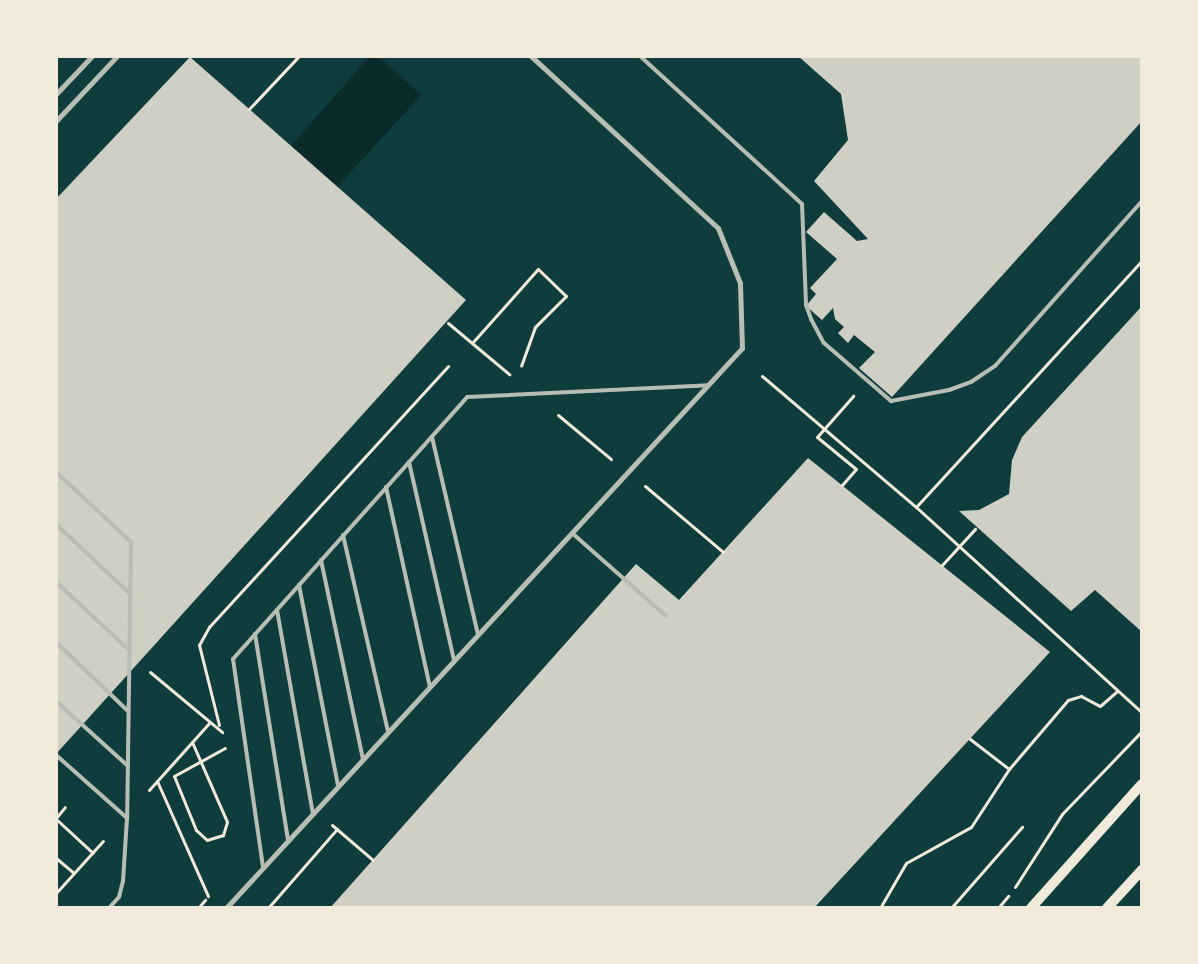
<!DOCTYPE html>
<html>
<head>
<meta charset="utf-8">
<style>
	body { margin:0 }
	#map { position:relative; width:1198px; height:964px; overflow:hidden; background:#0f3d3e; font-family:"DM Sans",sans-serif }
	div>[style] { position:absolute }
	.water>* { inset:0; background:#0a2a2b }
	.building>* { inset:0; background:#cfcfc3 }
	.path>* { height:3px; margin:-1.5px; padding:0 1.5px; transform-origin:1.5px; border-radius:1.5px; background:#f1e9da }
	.service>* { height:4px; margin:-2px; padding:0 2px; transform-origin:2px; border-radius:2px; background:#b8beb3 }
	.minor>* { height:5px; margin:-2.5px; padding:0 2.5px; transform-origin:2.5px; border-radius:2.5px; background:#b8beb3 }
	.secondary>* { height:10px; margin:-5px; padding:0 5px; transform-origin:5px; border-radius:5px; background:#f1e9da }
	span { translate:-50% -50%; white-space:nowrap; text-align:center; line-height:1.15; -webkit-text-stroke:5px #f1e9da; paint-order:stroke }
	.frame { position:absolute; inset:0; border:58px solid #f1e9da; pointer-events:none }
</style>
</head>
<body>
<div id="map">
	<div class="water">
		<div style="clip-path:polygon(370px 56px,378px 56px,421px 95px,337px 187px,291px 146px)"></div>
	</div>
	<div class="building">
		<div style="clip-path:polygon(798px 56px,1142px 56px,1142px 121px,892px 397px,859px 368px,875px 352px,854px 335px,848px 343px,838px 333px,844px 327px,835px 319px,833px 308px,822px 320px,806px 306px,816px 294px,810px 288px,837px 259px,806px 232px,824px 212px,857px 241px,868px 239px,814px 181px,848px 140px,841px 94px)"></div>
		<div style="clip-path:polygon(190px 57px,466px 300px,56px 754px,56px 199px)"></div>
		<div style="clip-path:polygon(1142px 306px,1142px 632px,1095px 590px,1071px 611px,959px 511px,979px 510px,1009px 494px,1012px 460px,1022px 437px)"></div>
		<div style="clip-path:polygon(808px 458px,1050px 652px,814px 908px,330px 908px,636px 564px,679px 600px)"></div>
	</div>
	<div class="path">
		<div style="left:249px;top:109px;width:73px;rotate:-46.7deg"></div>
		<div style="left:448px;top:323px;width:80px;rotate:39.9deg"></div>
		<div style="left:472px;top:343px;width:99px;rotate:-48.3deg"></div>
		<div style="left:538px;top:269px;width:39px;rotate:44deg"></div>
		<div style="left:566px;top:296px;width:44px;rotate:135deg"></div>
		<div style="left:535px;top:327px;width:41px;rotate:109.7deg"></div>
		<div style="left:762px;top:376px;width:202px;rotate:40.4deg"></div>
		<div style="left:916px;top:507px;width:306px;rotate:42.3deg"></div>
		<div style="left:558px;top:415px;width:69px;rotate:39.7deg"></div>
		<div style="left:842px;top:485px;width:21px;rotate:-49deg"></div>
		<div style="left:856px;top:469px;width:50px;rotate:-140.6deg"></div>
		<div style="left:817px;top:437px;width:55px;rotate:-48.7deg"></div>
		<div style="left:645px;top:486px;width:102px;rotate:40.2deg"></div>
		<div style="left:916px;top:507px;width:335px;rotate:-47.5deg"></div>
		<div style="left:942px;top:565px;width:49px;rotate:-47.5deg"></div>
		<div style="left:150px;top:672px;width:94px;rotate:39.8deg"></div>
		<div style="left:219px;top:725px;width:82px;rotate:-104deg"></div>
		<div style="left:199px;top:645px;width:21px;rotate:-61deg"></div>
		<div style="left:209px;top:627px;width:354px;rotate:-47.5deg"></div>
		<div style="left:970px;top:739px;width:49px;rotate:37.6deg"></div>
		<div style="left:192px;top:742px;width:82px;rotate:66.3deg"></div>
		<div style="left:225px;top:817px;width:5px;rotate:68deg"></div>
		<div style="left:227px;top:822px;width:14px;rotate:107deg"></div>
		<div style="left:223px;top:835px;width:17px;rotate:163deg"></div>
		<div style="left:207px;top:840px;width:15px;rotate:-138deg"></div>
		<div style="left:196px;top:830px;width:58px;rotate:-112.2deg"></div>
		<div style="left:174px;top:776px;width:58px;rotate:-28.8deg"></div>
		<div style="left:157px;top:781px;width:126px;rotate:66.1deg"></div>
		<div style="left:149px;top:790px;width:91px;rotate:-48.1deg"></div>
		<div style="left:56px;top:818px;width:14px;rotate:-51deg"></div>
		<div style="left:56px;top:819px;width:50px;rotate:42.6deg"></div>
		<div style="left:332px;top:825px;width:54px;rotate:40.5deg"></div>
		<div style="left:56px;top:858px;width:23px;rotate:40deg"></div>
		<div style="left:1015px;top:887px;width:87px;rotate:-57.2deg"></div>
		<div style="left:1062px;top:814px;width:115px;rotate:-46.1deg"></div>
		<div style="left:56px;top:893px;width:70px;rotate:-47.9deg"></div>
		<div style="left:198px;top:908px;width:11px;rotate:-49deg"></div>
		<div style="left:268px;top:908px;width:105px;rotate:-48.9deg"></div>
		<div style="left:880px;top:908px;width:52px;rotate:-60deg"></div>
		<div style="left:906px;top:863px;width:74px;rotate:-29deg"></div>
		<div style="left:971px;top:827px;width:69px;rotate:-56.8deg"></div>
		<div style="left:1009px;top:769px;width:91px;rotate:-49.5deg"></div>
		<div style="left:1068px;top:700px;width:14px;rotate:-17deg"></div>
		<div style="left:1081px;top:696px;width:21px;rotate:28deg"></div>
		<div style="left:1100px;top:706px;width:23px;rotate:-41deg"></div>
		<div style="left:951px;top:908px;width:108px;rotate:-48.8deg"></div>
		<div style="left:998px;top:908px;width:16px;rotate:-50deg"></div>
	</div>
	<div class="service">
		<div style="left:640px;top:56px;width:219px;rotate:42.4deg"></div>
		<div style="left:802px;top:204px;width:101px;rotate:87.7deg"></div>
		<div style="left:806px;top:305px;width:15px;rotate:70deg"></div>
		<div style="left:811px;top:319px;width:27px;rotate:62deg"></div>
		<div style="left:824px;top:343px;width:89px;rotate:40.9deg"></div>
		<div style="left:891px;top:401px;width:59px;rotate:-10.7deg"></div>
		<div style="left:949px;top:390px;width:23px;rotate:-20deg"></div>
		<div style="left:971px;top:382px;width:29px;rotate:-34deg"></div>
		<div style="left:995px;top:366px;width:221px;rotate:-48.3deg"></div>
		<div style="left:432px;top:437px;width:202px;rotate:76.9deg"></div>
		<div style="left:409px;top:462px;width:203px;rotate:77.2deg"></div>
		<div style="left:56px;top:472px;width:103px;rotate:43deg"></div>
		<div style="left:131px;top:542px;width:276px;rotate:90.8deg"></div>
		<div style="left:127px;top:818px;width:63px;rotate:93.6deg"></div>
		<div style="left:123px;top:881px;width:16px;rotate:104deg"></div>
		<div style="left:119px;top:897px;width:15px;rotate:132deg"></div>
		<div style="left:386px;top:487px;width:205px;rotate:77.6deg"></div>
		<div style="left:56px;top:524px;width:102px;rotate:43.4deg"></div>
		<div style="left:572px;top:533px;width:125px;rotate:41.4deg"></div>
		<div style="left:343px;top:535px;width:202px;rotate:77.1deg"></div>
		<div style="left:321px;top:560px;width:203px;rotate:78.1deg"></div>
		<div style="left:56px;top:582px;width:101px;rotate:43deg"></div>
		<div style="left:299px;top:585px;width:205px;rotate:79deg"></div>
		<div style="left:277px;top:610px;width:207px;rotate:80deg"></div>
		<div style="left:255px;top:634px;width:209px;rotate:80.9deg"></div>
		<div style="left:56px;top:642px;width:100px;rotate:43.8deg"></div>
		<div style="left:56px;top:701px;width:97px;rotate:42.1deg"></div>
		<div style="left:56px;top:755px;width:95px;rotate:41.6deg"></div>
		<div style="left:263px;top:867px;width:210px;rotate:-98.2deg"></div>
		<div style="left:233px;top:659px;width:351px;rotate:-48.2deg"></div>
		<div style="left:467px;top:397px;width:242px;rotate:-2.8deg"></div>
	</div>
	<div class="minor">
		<div style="left:56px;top:94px;width:52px;rotate:-46.5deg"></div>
		<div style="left:56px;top:121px;width:89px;rotate:-46.8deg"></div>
		<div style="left:226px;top:908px;width:761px;rotate:-47.34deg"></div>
		<div style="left:742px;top:348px;width:65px;rotate:-91.8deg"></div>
		<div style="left:740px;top:283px;width:59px;rotate:-111.8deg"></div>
		<div style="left:718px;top:228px;width:254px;rotate:-137.4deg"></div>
	</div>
	<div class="secondary">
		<div style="left:1031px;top:908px;width:166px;rotate:-48.2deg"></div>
		<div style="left:1107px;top:908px;width:52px;rotate:-47.4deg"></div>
	</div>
	<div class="frame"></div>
</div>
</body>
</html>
